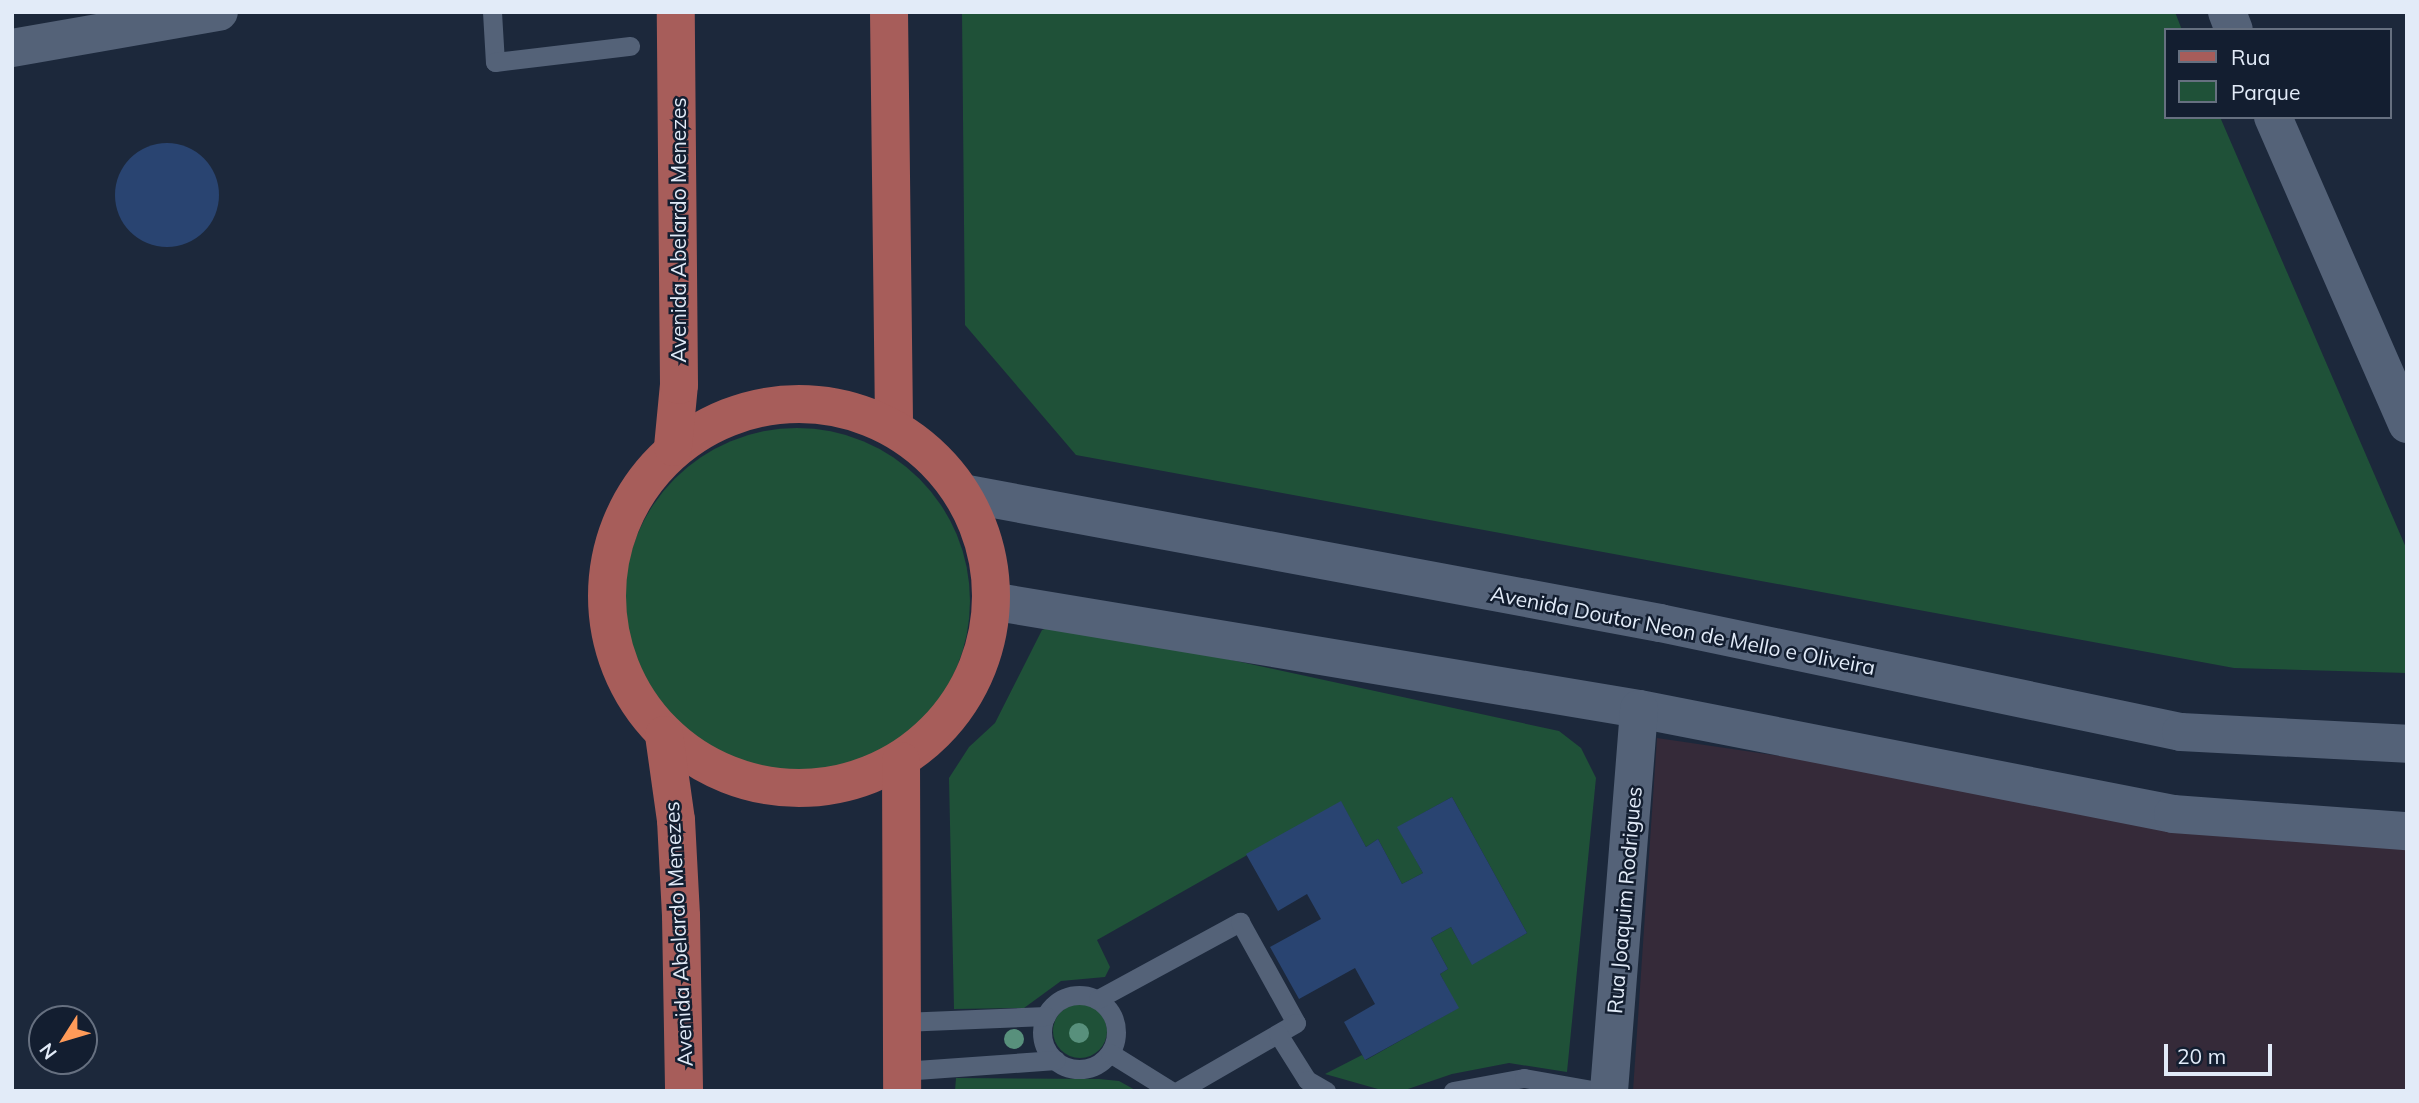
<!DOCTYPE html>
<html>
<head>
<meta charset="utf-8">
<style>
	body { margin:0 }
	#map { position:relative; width:2419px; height:1103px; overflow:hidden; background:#1c283b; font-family:Mulish,sans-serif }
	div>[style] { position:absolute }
	.commercial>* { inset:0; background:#352a39 }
	.green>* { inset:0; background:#1f5138 }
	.round { border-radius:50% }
	.building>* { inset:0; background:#294471 }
	.service>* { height:19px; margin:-9.5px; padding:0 9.5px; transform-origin:9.5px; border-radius:9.5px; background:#546278 }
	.service>.ring { margin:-9.5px; padding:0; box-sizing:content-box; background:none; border:19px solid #546278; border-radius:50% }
	.minor>* { height:38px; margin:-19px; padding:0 19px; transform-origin:19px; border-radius:19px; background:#546278 }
	.primary>* { height:38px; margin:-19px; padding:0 19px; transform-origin:19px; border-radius:19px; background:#a75d5a }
	.primary>.ring { margin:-19px; padding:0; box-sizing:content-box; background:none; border:38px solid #a75d5a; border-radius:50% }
	.trees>* { width:20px; height:20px; margin:-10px; border-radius:50%; background:#58907c }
	span { translate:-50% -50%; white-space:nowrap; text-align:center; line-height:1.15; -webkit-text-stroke:5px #131e30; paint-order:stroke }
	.street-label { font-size:21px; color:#e2ebf8 }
	.frame { position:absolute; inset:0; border:14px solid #e2ebf8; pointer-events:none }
	.legend { position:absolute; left:2164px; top:28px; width:228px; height:91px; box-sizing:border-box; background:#131e30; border:2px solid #667080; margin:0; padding:9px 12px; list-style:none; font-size:21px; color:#e2ebf8 }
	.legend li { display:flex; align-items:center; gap:14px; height:35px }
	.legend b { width:35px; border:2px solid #667080 }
	.north { position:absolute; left:28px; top:1005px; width:70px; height:70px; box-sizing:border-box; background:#131e30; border:2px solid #667080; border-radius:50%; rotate:233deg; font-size:19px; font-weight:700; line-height:28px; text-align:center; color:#e2ebf8 }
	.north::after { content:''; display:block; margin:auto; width:24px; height:32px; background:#ff9b59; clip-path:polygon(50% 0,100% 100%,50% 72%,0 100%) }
	.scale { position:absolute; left:2164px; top:1044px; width:108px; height:32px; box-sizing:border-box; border:4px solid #e2ebf8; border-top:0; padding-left:9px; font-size:21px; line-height:24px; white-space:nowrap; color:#e2ebf8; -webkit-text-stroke:5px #131e30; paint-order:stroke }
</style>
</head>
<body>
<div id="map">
	<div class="commercial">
		<div style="clip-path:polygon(1657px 738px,2407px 847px,2407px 1091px,1633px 1091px)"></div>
	</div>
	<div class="green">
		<div style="clip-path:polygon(962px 12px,2175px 12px,2182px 30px,2165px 30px,2165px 117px,2220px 117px,2407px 550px,2407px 673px,2234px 668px,1076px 455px,965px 325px)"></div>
		<div class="round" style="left:624px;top:428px;width:346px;height:346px"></div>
		<div style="clip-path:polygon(1061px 623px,1559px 731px,1581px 748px,1596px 778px,1567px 1072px,1509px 1063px,1452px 1074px,1402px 1091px,1385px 1091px,1325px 1074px,1362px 1055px,1366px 1060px,1458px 1008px,1440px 974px,1448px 969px,1431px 938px,1451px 927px,1472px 964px,1527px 933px,1452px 797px,1398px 827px,1423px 873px,1402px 884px,1378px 839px,1366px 847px,1341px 802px,1097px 940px,1110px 967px,1105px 977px,1061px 981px,1024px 1008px,954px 1009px,949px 778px,969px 747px,995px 723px,1042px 630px)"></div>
		<div class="round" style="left:1053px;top:1004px;width:54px;height:54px"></div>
		<div style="clip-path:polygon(956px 1078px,1099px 1079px,1119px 1081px,1137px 1091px,955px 1091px)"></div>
	</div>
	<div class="building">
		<div class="round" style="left:115px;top:143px;width:104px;height:104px"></div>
		<div style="clip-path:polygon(1452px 797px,1527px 933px,1472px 965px,1451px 927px,1431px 938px,1448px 969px,1440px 974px,1459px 1008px,1365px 1060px,1344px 1022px,1375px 1004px,1355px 968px,1299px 999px,1270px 947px,1321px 919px,1307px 894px,1278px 911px,1246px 854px,1341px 801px,1366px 847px,1378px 839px,1402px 884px,1423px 873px,1397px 827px)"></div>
	</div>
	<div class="service">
		<div style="left:492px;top:12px;width:50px;rotate:86.6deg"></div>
		<div style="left:495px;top:62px;width:136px;rotate:-6.8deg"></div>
		<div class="ring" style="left:1042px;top:995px;width:55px;height:55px"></div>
		<div style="left:1098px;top:999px;width:162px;rotate:-28.5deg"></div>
		<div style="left:1240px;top:922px;width:115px;rotate:61deg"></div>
		<div style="left:1296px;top:1023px;width:136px;rotate:150deg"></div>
		<div style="left:902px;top:1022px;width:144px;rotate:-2.4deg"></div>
		<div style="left:1278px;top:1034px;width:54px;rotate:57.8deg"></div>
		<div style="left:1307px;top:1080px;width:22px;rotate:30deg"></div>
		<div style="left:1110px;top:1053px;width:72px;rotate:31.9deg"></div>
		<div style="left:902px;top:1071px;width:154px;rotate:-4.1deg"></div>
		<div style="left:1453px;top:1091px;width:72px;rotate:-10.4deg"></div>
		<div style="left:1524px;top:1078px;width:75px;rotate:10deg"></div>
	</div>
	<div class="minor">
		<div style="left:2227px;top:12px;width:19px;rotate:69deg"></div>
		<div style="left:12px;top:48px;width:210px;rotate:-9.9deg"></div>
		<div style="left:2273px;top:117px;width:335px;rotate:66.4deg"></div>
		<div style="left:962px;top:493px;width:710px;rotate:10.55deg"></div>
		<div style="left:1660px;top:623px;width:532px;rotate:11.82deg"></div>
		<div style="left:2181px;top:732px;width:226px;rotate:3deg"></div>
		<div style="left:991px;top:601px;width:657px;rotate:9.46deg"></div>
		<div style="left:1639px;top:709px;width:544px;rotate:11.12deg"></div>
		<div style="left:2173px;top:814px;width:235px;rotate:4.2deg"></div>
		<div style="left:1609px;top:1091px;width:383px;rotate:-85.5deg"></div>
	</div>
	<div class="primary">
		<div style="left:889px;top:12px;width:415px;rotate:89.3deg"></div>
		<div class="ring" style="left:607px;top:404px;width:346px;height:346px"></div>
		<div style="left:673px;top:447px;width:62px;rotate:-84.5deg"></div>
		<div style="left:679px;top:385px;width:373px;rotate:-90.5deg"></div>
		<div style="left:664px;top:735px;width:86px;rotate:82deg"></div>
		<div style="left:676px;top:820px;width:96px;rotate:87deg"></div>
		<div style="left:681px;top:916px;width:175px;rotate:89deg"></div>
		<div style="left:901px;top:761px;width:330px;rotate:89.8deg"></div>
	</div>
	<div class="trees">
		<div style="left:1079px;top:1033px"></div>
		<div style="left:1014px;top:1039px"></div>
	</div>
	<div class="street-label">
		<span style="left:678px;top:230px;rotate:-90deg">Avenida Abelardo Menezes</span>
		<span style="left:1683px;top:630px;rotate:11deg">Avenida Doutor Neon de Mello e Oliveira</span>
		<span style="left:1624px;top:900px;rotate:-85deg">Rua Joaquim Rodrigues</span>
		<span style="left:678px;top:934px;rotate:-93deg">Avenida Abelardo Menezes</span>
	</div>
	<div class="frame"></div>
	<ul class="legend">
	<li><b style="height:9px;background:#a75d5a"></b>Rua</li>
	<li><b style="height:19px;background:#1f5138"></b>Parque</li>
	</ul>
	<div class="north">N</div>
	<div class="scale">20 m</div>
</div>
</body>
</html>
